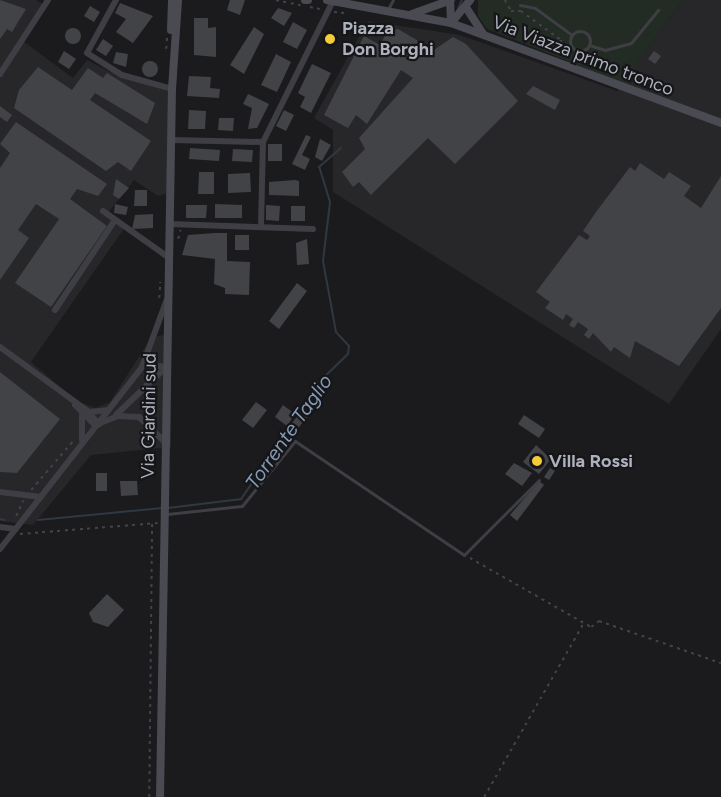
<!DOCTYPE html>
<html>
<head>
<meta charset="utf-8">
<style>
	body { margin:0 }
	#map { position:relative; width:721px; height:797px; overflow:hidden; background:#1b1b1d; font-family:Figtree,sans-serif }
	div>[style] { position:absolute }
	.built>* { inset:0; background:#27272a }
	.green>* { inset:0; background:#222c24 }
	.stream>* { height:2px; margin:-1px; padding:0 1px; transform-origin:1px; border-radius:1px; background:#303842 }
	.building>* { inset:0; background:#424347 }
	.round { border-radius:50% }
	.path>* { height:1.5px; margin-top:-0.75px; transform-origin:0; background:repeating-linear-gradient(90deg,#424349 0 3px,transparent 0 7.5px) }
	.lane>* { height:3px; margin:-1.5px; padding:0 1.5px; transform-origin:1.5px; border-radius:1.5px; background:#3e3e44 }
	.lane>.ring { margin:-1.5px; padding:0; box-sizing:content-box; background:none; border:3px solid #3e3e44; border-radius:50% }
	.street>* { height:6px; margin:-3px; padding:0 3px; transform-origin:3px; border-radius:3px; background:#3e3e44 }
	.secondary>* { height:8px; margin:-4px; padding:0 4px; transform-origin:4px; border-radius:4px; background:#4a4b52 }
	.dots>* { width:16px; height:16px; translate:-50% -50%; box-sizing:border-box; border:3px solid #161618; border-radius:50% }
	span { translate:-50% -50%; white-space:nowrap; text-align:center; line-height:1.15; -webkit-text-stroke:4.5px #161618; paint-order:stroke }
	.poi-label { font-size:18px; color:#adb0bd; font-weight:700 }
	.left { translate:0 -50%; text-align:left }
	.street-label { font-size:18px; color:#adb0bd }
	.water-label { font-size:20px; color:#859ab7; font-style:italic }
</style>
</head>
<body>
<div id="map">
	<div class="built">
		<div style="clip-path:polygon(0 0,36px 0,47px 7px,23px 41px,73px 78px,87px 60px,110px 72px,171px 86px,168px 193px,158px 196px,134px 180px,107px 214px,125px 227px,31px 362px,77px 401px,95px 408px,110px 402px,151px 338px,171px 333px,171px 447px,91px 455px,33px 525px,0 521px)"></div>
		<div style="clip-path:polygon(683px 0,721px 0,721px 329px,669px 404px,333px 192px,333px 130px,314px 118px,368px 21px,460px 35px,617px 91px)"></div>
	</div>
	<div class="green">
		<div style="clip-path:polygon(478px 0,683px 0,623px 83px,487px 29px,478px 16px)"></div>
	</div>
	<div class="stream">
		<div style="left:457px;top:11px;width:12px;rotate:-66deg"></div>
		<div style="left:301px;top:413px;width:34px;rotate:-60deg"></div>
		<div style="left:318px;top:383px;width:42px;rotate:-44deg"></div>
		<div style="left:348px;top:354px;width:8px;rotate:-83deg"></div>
		<div style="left:349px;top:346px;width:19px;rotate:-133deg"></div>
		<div style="left:336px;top:332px;width:72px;rotate:-100.4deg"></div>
		<div style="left:323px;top:261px;width:59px;rotate:-83.2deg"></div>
		<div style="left:330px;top:202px;width:37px;rotate:-107deg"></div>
		<div style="left:319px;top:167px;width:29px;rotate:-41deg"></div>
		<div style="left:168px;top:508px;width:74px;rotate:-7deg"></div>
		<div style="left:241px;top:499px;width:88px;rotate:-55.2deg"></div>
		<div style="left:0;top:519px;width:5px;rotate:11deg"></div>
		<div style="left:38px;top:520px;width:125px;rotate:-5.5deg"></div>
	</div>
	<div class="building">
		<div style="clip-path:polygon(0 0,26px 9px,12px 32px,7px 29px,0 39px)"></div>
		<div style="clip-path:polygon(230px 0,245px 0,240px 15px,227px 10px)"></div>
		<div style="clip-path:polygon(120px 3px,153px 16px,133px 43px,116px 32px,126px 19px,115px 13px)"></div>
		<div style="clip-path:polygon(90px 6px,100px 12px,94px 22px,84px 16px)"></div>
		<div style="clip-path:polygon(278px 8px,292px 13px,284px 26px,271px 18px)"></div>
		<div style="clip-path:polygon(194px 18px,208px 18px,208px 28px,216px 27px,216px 57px,194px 55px)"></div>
		<div style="clip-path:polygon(293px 22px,307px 30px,297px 49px,283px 42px)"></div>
		<div style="clip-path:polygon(254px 27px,264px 34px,244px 74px,230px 65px)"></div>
		<div class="round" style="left:65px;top:28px;width:16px;height:16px"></div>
		<div style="clip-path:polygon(398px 29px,434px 50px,453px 37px,466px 44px,518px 101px,455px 164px,428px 138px,371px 195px,359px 182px,353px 187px,342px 172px,365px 149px,359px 138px,413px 78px,401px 70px,367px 124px,356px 115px,348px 128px,324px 115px,364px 36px,380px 45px,388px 30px)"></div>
		<div style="clip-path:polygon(103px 39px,113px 46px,106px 56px,96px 50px)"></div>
		<div style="clip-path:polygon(64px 51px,76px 59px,69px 69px,58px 62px)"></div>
		<div style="clip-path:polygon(654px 51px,661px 56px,655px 64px,648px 59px)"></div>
		<div style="clip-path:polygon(116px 52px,128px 54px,126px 67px,113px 63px)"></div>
		<div style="clip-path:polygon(276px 54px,291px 62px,277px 92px,261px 85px)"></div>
		<div class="round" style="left:142px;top:61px;width:16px;height:16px"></div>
		<div style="clip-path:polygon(312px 64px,331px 73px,311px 113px,300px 107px,305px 97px,298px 93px)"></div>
		<div style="clip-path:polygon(38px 67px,72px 90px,88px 68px,103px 78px,107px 73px,155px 103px,147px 124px,95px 93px,90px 100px,151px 141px,131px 171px,118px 162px,106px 171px,14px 108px,19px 90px)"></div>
		<div style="clip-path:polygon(189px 76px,211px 77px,210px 88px,220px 89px,219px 98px,187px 96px)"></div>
		<div style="clip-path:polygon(533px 86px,560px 100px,555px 110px,526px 94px)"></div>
		<div style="clip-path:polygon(248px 94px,269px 104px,257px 128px,248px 129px,252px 108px,243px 104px)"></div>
		<div style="clip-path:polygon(0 106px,12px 115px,7px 122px,0 117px)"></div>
		<div style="clip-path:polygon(189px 110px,206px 111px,205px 129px,188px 129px)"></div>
		<div style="clip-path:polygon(284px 110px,294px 115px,286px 131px,276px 126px)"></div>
		<div style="clip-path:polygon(219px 118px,234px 118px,233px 131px,218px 130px)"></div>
		<div style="clip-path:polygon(16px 122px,107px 184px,98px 196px,77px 189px,70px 199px,107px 226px,51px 307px,15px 283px,59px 219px,36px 204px,18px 230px,29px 238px,0 280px,0 168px,10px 153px,0 144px)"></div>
		<div style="clip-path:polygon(306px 135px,311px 137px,302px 155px,310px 159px,305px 170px,292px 164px)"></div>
		<div style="clip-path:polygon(320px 139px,331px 145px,322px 161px,315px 157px)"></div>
		<div style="clip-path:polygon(268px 144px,282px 144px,282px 161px,268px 161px)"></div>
		<div style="clip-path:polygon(190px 148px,220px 150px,219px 161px,189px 159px)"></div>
		<div style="clip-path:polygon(233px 149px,253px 150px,252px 162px,232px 161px)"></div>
		<div style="clip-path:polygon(640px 163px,664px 179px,669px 172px,691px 186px,684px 196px,701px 208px,721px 176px,721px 308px,679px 366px,635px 341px,630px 358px,614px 347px,611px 352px,593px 333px,589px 339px,584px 335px,588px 329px,578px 322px,574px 328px,569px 325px,573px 319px,566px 314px,563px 320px,545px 308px,550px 302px,536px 292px,579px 235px,587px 240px,590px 236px,583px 231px,596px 212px,630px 167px,635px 171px)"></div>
		<div style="clip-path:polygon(199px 172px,214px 172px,214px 194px,198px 194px)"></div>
		<div style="clip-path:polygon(250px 173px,251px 192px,228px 193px,228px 174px)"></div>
		<div style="clip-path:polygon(116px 179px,129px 188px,119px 199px,113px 195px)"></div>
		<div style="clip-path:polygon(295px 180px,299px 181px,299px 196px,269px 195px,269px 182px)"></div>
		<div style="clip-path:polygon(135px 190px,147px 190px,147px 206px,134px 206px)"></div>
		<div style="clip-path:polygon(115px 204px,128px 207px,126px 215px,114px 213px)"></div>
		<div style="clip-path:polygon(215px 204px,242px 205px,242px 218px,215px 218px)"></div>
		<div style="clip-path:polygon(186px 205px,207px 205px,206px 218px,186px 218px)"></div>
		<div style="clip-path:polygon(266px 205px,280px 206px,279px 221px,266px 220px)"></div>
		<div style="clip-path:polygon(291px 206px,305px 206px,305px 221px,291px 221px)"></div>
		<div style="clip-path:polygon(153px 214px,153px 228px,132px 229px,135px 215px)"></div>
		<div style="clip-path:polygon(215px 233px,227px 233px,227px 261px,250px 262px,249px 295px,225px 294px,225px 288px,214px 284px,215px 259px,182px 255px,188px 235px)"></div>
		<div style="clip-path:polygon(235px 235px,249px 235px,249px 250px,235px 250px)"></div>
		<div style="clip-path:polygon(307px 239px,309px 264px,297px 265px,296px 243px)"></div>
		<div style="clip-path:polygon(297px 283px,307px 291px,279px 329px,269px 321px)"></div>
		<div style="clip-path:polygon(0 372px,60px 419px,17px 473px,0 472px)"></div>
		<div style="clip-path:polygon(256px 402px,267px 410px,253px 428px,242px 420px)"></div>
		<div style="clip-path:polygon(283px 405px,295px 414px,287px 426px,275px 417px)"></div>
		<div style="clip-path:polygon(302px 410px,308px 416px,295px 432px,289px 427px)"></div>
		<div style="clip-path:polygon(524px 415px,545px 429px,539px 438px,518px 424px)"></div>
		<div style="clip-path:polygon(536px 445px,551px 459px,539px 474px,523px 462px)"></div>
		<div style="clip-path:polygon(514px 463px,532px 473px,522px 486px,505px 474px)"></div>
		<div style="clip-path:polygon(550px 468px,555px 471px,549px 480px,544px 477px)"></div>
		<div style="clip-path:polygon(96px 473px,107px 473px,107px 491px,96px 491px)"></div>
		<div style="clip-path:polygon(120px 481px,137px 481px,138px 495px,121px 496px)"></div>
		<div style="clip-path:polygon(539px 481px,544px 485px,517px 521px,510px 515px)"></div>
		<div style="clip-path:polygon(107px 594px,124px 610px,108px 627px,93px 622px,89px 613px)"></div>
	</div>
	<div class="path">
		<div style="left:276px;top:0;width:25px;rotate:12deg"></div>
		<div style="left:505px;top:0;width:13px;rotate:61deg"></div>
		<div style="left:511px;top:11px;width:10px"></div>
		<div style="left:521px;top:11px;width:49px;rotate:35.9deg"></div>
		<div style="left:561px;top:40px;width:15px;rotate:79deg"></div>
		<div style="left:310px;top:7px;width:10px;rotate:11deg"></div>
		<div style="left:334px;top:12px;width:11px;rotate:5deg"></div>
		<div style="left:166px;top:49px;width:13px;rotate:-86deg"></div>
		<div style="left:178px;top:239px;width:9px;rotate:-77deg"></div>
		<div style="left:159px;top:298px;width:16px;rotate:-86deg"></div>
		<div style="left:31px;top:490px;width:66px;rotate:-49.3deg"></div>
		<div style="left:16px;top:516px;width:17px;rotate:-65deg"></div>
		<div style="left:20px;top:534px;width:138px;rotate:-4.6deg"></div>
		<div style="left:470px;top:558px;width:139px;rotate:29.7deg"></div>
		<div style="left:591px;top:627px;width:10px;rotate:-37deg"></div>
		<div style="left:599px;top:621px;width:129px;rotate:19deg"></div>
		<div style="left:149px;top:797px;width:274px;rotate:-89.4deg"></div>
		<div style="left:484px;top:797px;width:199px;rotate:-60.2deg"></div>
	</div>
	<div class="lane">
		<div style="left:520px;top:5px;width:15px;rotate:11deg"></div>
		<div style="left:535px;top:8px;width:46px;rotate:36.1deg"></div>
		<div style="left:388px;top:9px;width:10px;rotate:-61deg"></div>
		<div class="ring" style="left:570px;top:31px;width:17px;height:17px"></div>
		<div style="left:589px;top:45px;width:17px;rotate:17deg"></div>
		<div style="left:605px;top:50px;width:27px;rotate:-15deg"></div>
		<div style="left:631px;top:43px;width:43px;rotate:-50.7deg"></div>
		<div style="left:570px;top:66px;width:17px;rotate:-69deg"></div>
		<div style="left:167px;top:514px;width:75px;rotate:-6.1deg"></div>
		<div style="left:242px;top:506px;width:84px;rotate:-50.8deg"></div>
		<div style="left:295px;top:441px;width:204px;rotate:34deg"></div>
		<div style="left:464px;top:555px;width:106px;rotate:-45deg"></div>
	</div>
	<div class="street">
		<div style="left:116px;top:0;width:60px;rotate:118.7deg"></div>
		<div style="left:87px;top:53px;width:41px;rotate:32.2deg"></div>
		<div style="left:122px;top:75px;width:52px;rotate:15.6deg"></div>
		<div style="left:0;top:74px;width:88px;rotate:-57deg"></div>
		<div style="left:172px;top:140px;width:91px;rotate:1.3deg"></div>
		<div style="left:103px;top:211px;width:80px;rotate:35.3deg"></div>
		<div style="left:169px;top:224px;width:144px;rotate:2deg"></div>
		<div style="left:261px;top:227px;width:85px;rotate:-88.7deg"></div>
		<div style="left:263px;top:142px;width:157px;rotate:-63.6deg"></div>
		<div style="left:55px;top:310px;width:108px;rotate:-56.3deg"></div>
		<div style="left:0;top:347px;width:110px;rotate:36.1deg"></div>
		<div style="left:89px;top:412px;width:16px;rotate:52deg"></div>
		<div style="left:75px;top:405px;width:28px;rotate:45deg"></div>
		<div style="left:95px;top:425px;width:25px;rotate:-21deg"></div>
		<div style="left:118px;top:416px;width:21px;rotate:3deg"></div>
		<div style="left:139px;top:417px;width:36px;rotate:44deg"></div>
		<div style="left:89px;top:412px;width:20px;rotate:-6deg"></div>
		<div style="left:82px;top:415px;width:25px;rotate:90deg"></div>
		<div style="left:116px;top:415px;width:69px;rotate:-43.8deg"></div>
		<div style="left:166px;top:367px;width:21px;rotate:-172deg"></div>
		<div style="left:0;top:492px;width:39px;rotate:7deg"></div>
		<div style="left:0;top:527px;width:16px;rotate:7deg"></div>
		<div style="left:0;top:549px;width:231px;rotate:-52deg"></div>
		<div style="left:142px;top:367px;width:72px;rotate:-69.8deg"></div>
	</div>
	<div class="secondary">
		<div style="left:305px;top:0;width:3px"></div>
		<div style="left:327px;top:0;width:126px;rotate:10.5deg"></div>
		<div style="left:451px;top:23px;width:288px;rotate:20.3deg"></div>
		<div style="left:450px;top:1px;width:22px;rotate:87deg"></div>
		<div style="left:467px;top:9px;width:30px;rotate:57deg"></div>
		<div style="left:412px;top:14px;width:41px;rotate:-19.7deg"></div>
		<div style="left:451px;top:23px;width:30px;rotate:-50deg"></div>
		<div style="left:171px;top:30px;width:30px;rotate:-88deg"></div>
		<div style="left:160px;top:797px;width:708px;rotate:-89.03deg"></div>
		<div style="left:172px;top:89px;width:89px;rotate:-86.1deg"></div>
	</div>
	<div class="dots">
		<div style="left:330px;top:39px;background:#f4cb3b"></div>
		<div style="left:537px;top:461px;background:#f4cb3b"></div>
	</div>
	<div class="poi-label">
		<span class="left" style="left:342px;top:39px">Piazza<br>Don Borghi</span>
		<span class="left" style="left:549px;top:461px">Villa Rossi</span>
	</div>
	<div class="street-label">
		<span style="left:583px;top:56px;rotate:21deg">Via Viazza primo tronco</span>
		<span style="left:149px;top:416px;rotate:-89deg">Via Giardini sud</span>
	</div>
	<div class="water-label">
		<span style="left:289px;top:432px;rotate:-55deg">Torrente Taglio</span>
	</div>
</div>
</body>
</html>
